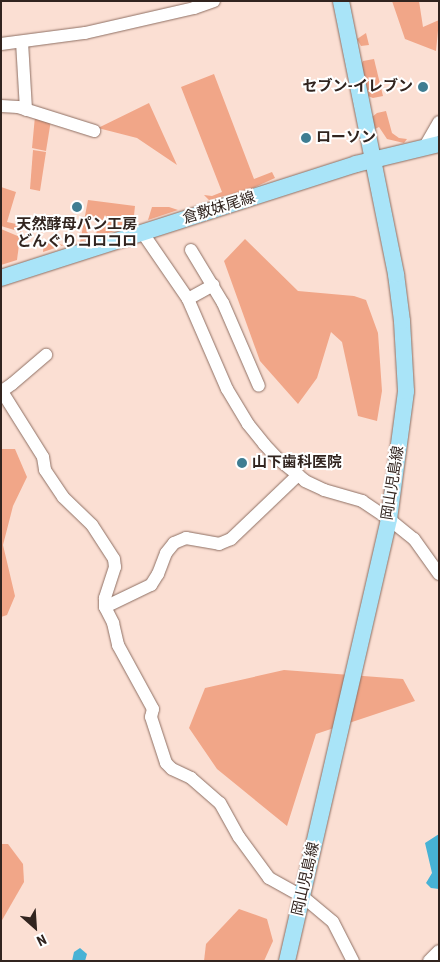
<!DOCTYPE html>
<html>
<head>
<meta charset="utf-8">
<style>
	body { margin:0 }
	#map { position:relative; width:440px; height:962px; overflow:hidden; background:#fbdfd3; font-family:"Roboto Condensed","Noto Sans JP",sans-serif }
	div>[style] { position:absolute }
	.green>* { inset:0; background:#f1a688 }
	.water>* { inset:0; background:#47b2d5 }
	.roads { filter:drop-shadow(0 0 1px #8e6f63) drop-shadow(0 0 1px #8e6f63) }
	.minor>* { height:12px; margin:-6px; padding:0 6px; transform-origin:6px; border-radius:6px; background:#fff }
	.major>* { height:16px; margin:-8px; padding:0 8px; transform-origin:8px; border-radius:8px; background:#a9e4f8 }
	.dots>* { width:14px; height:14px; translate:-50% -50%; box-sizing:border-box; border:2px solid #fff; border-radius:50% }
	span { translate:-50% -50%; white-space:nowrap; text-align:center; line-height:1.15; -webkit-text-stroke:4px #fff; paint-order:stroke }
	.poi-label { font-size:15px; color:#31241f; font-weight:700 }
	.right { translate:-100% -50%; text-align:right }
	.left { translate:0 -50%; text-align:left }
	.street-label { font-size:15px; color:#31241f }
	.frame { position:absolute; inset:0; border:2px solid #31241f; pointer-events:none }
	.north { position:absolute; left:10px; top:902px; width:50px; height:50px; -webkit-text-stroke:4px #fff; paint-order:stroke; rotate:154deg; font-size:14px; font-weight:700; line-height:20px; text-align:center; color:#31241f }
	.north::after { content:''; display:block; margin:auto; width:18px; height:22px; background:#31241f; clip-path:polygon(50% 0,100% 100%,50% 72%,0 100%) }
</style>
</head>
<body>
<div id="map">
	<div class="green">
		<div style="clip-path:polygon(392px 1px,419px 1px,423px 27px,439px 20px,436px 51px,405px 39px)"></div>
		<div style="clip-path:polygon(366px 33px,369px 45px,361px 46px,357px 39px)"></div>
		<div style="clip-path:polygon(374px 59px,383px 96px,373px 98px,368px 96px,361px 65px,363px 61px)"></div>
		<div style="clip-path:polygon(214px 74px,254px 179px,272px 172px,275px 178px,253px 188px,209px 200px,204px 195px,212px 196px,222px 192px,181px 87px)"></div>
		<div style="clip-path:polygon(149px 103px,177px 165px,137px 138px,98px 128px)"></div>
		<div style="clip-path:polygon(386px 111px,392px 133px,399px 138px,407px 139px,404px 143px,387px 139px,379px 127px,375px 129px,372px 117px,377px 113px)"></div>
		<div style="clip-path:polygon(35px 116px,51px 120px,46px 151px,32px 148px)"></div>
		<div style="clip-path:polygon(33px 150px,46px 152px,40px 191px,30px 189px)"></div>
		<div style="clip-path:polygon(1px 187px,16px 192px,7px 222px,21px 225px,21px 232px,1px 226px)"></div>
		<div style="clip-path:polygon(88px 200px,135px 206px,133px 225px,96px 237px,98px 217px,91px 216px,86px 240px,80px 242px)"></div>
		<div style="clip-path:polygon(152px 207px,169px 207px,178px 210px,148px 220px)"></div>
		<div style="clip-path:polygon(1px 229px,20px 237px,17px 260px,1px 265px)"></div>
		<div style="clip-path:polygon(245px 239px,298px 291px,354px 296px,366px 300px,378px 333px,382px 391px,377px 421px,358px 416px,342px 342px,331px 332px,317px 378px,298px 404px,260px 361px,224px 261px)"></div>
		<div style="clip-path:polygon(44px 242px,64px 245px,43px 252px)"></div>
		<div style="clip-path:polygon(1px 449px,15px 449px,27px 477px,13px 506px,3px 545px,15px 596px,7px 615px,1px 617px)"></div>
		<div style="clip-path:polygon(284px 670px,403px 679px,415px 701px,316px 734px,287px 826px,217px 769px,189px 728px,205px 688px)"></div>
		<div style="clip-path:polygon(1px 844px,8px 844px,23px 864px,24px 882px,1px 922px)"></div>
		<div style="clip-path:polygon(239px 909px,267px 919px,273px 941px,264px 961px,204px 961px,206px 944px)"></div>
	</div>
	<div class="water">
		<div style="clip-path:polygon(439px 834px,439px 889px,431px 888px,426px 883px,432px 873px,425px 843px)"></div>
		<div style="clip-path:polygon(80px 948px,87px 954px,85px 961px,72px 961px,74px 952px)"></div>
	</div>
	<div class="roads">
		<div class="minor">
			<div style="left:22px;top:42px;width:68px;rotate:86.6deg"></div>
			<div style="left:1px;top:44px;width:85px;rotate:-7.5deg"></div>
			<div style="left:85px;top:33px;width:112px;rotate:-12.9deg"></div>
			<div style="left:194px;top:8px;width:21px;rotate:-19deg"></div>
			<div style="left:1px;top:106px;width:17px;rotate:3deg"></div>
			<div style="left:18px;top:107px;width:80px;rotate:17.5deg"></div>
			<div style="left:424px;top:148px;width:30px;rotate:-60deg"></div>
			<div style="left:142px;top:232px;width:81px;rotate:55.5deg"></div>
			<div style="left:188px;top:299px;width:98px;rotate:66.6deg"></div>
			<div style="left:227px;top:389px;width:41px;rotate:59deg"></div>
			<div style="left:248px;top:424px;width:26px;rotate:51deg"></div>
			<div style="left:264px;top:444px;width:19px;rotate:47deg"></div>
			<div style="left:277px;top:458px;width:36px;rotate:39deg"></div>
			<div style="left:305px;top:481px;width:21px;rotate:25deg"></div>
			<div style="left:324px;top:490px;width:40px;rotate:16deg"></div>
			<div style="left:362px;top:501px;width:32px;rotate:34deg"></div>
			<div style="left:389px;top:519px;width:32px;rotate:39deg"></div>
			<div style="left:414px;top:539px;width:43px;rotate:54.5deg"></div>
			<div style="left:191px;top:250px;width:62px;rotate:58.9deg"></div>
			<div style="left:223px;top:303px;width:90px;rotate:66.6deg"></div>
			<div style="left:188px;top:299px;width:29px;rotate:-29deg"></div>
			<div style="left:1px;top:390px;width:79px;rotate:57.9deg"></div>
			<div style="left:43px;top:457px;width:13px;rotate:81deg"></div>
			<div style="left:45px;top:470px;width:32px;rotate:56deg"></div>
			<div style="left:63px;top:497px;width:40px;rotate:44deg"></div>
			<div style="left:92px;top:525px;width:40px;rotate:57.1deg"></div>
			<div style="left:114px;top:559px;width:8px;rotate:83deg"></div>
			<div style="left:115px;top:567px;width:33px;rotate:108deg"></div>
			<div style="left:105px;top:598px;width:9px;rotate:90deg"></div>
			<div style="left:105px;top:607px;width:18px;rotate:63deg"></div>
			<div style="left:113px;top:623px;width:23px;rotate:77deg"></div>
			<div style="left:118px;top:645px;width:73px;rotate:61.3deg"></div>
			<div style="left:153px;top:709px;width:8px;rotate:104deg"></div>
			<div style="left:151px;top:717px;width:48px;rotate:71.9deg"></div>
			<div style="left:166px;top:763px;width:8px;rotate:45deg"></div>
			<div style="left:172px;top:769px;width:21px;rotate:25deg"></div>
			<div style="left:191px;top:778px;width:38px;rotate:41deg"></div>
			<div style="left:220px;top:803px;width:39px;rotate:61deg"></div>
			<div style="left:239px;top:837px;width:51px;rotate:53.8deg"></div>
			<div style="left:269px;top:878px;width:38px;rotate:29deg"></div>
			<div style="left:302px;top:896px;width:40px;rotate:40deg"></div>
			<div style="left:333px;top:922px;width:44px;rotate:62.9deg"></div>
			<div style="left:2px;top:391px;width:12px;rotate:-35deg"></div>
			<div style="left:12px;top:384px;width:45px;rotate:-40.5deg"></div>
			<div style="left:105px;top:607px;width:51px;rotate:-25.6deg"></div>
			<div style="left:151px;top:585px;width:13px;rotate:-58deg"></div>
			<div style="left:158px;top:574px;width:22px;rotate:-69deg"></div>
			<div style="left:166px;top:553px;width:13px;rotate:-51deg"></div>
			<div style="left:174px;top:543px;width:13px;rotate:-23deg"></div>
			<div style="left:186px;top:538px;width:34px;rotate:10deg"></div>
			<div style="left:219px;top:544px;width:13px;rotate:-23deg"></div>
			<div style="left:231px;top:539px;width:93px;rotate:-43.7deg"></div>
			<div style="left:429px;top:961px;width:14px;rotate:-45deg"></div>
		</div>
		<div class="major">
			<div style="left:1px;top:278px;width:373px;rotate:-17.8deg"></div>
			<div style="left:356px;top:164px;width:85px;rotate:-13.5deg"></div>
			<div style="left:287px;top:961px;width:454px;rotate:-77deg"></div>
			<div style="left:389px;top:519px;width:129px;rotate:-82.4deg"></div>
			<div style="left:406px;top:391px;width:70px;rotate:-93.3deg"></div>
			<div style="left:402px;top:321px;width:47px;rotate:-97.3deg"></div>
			<div style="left:396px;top:274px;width:278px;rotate:-101.4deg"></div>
		</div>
	</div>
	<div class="dots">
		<div style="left:423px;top:87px;background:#3f7d92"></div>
		<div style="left:306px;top:138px;background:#3f7d92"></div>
		<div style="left:77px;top:207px;background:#3f7d92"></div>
		<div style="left:242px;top:463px;background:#3f7d92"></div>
	</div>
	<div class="poi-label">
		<span class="right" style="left:413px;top:87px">セブン-イレブン</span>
		<span class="left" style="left:316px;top:138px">ローソン</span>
		<span style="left:77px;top:233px">天然酵母パン工房<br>どんぐりコロコロ</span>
		<span class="left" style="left:252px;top:463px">山下歯科医院</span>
	</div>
	<div class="street-label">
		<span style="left:219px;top:208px;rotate:-17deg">倉敷妹尾線</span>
		<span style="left:393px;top:483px;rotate:-81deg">岡山児島線</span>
		<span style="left:306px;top:879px;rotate:-77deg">岡山児島線</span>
	</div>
	<div class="frame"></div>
	<div class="north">N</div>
</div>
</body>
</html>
